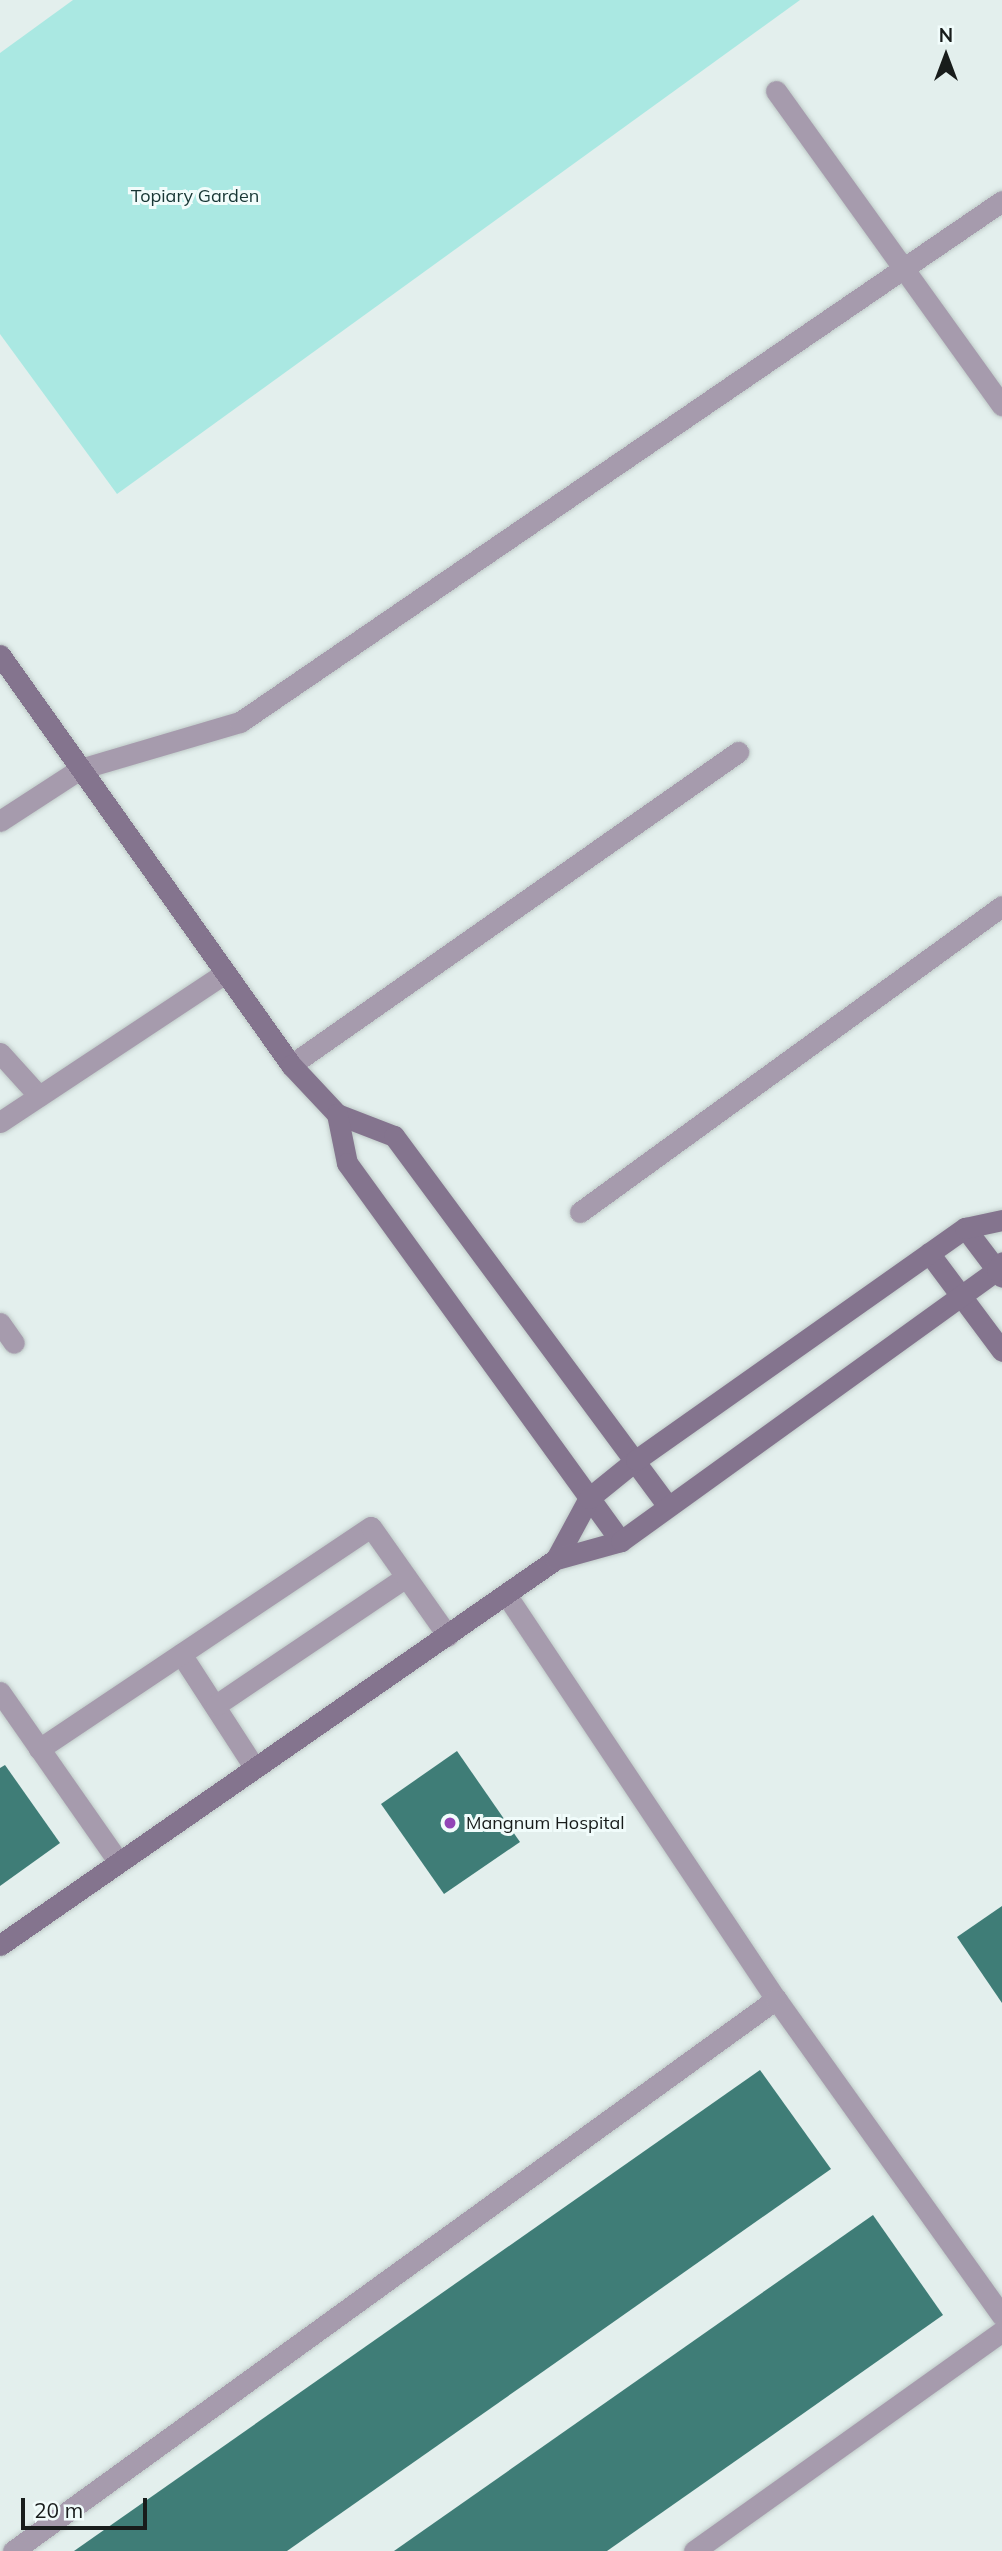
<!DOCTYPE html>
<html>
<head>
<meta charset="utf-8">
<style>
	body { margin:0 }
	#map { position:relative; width:1002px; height:2551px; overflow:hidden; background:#e3efed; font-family:Mulish,sans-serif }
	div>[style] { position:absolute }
	.green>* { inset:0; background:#aae8e2 }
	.building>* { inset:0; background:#3f7d77 }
	.roads { filter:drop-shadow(0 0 2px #bec9c7) drop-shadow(0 0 2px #bec9c7) }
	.lane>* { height:21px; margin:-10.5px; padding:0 10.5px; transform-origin:10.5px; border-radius:10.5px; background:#a69bad }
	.street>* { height:21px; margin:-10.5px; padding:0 10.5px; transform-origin:10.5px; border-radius:10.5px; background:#a69bad }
	.secondary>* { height:21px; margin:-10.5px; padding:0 10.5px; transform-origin:10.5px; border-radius:10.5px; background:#84748e }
	.dots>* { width:19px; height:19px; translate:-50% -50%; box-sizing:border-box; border:4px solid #f1fcfb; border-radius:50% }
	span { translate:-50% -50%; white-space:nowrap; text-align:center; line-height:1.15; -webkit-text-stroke:6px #f1fcfb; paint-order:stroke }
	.park-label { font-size:18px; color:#173634 }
	.poi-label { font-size:18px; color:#181c1b }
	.left { translate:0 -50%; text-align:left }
	.north { position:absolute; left:911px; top:21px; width:70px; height:70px; -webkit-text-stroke:5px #f1fcfb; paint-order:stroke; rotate:0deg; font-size:19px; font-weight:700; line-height:28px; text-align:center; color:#181c1b }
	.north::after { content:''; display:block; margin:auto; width:24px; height:32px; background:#181c1b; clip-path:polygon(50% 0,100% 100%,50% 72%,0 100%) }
	.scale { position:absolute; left:21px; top:2498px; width:126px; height:32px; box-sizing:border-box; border:4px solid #181c1b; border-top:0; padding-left:9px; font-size:21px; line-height:24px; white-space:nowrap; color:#181c1b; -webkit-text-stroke:5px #f1fcfb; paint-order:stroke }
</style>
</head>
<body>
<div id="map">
	<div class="green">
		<div style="clip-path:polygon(73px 0,800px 0,117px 494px,0 334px,0 53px)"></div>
	</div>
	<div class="building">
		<div style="clip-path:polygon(457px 1751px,520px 1842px,444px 1894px,381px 1804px)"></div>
		<div style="clip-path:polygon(5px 1765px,60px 1843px,0 1886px,0 1768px)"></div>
		<div style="clip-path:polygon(1002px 1906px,1002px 2003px,957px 1937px)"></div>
		<div style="clip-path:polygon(760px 2070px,831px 2169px,531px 2380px,287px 2551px,74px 2551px)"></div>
		<div style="clip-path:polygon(873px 2215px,943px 2315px,794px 2420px,607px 2551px,394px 2551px)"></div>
	</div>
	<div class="roads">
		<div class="lane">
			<div style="left:181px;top:1654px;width:135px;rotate:57.1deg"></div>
			<div style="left:216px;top:1705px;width:229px;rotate:-34deg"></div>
			<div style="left:39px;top:1749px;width:399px;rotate:-33.8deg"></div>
			<div style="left:371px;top:1527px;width:133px;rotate:54.8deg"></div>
		</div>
		<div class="street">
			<div style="left:776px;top:91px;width:387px;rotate:54.3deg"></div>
			<div style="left:0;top:821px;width:95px;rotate:-33deg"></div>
			<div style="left:80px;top:769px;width:167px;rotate:-16.4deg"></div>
			<div style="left:240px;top:722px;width:923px;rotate:-34.36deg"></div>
			<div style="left:0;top:1053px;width:58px;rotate:47.8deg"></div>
			<div style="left:291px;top:1065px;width:546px;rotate:-35deg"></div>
			<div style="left:0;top:1122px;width:270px;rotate:-33.5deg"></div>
			<div style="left:580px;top:1212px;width:521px;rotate:-35.95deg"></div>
			<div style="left:0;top:1323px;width:24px;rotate:55deg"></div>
			<div style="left:507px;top:1596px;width:485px;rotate:56.3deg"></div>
			<div style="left:0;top:1692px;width:205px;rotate:55.1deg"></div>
			<div style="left:13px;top:2551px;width:942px;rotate:-35.88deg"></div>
			<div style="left:776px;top:1999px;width:389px;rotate:54.5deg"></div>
			<div style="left:694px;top:2551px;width:379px;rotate:-35.5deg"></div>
		</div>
		<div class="secondary">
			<div style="left:0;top:655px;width:503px;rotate:54.63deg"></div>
			<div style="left:291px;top:1065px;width:67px;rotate:46.8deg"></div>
			<div style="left:337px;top:1114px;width:61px;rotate:21.1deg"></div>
			<div style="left:394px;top:1136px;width:460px;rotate:53.5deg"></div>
			<div style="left:337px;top:1114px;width:50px;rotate:78.5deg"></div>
			<div style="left:347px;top:1163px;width:467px;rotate:54.1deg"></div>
			<div style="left:965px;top:1228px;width:61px;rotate:52.9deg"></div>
			<div style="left:929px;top:1253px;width:122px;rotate:53.3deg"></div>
			<div style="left:556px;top:1559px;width:69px;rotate:-61.6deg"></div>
			<div style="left:589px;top:1498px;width:60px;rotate:-39deg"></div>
			<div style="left:636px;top:1460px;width:403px;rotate:-35.2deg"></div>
			<div style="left:965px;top:1228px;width:38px;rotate:-12deg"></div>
			<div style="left:0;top:1945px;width:677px;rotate:-34.77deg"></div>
			<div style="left:556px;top:1559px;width:67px;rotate:-15.5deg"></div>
			<div style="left:621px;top:1541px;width:463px;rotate:-35.8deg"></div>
			<div style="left:997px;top:1270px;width:9px;rotate:-58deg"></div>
		</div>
	</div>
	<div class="dots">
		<div style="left:450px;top:1823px;background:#9245b6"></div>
	</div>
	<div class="park-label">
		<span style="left:195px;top:196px">Topiary Garden</span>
	</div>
	<div class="poi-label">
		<span class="left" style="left:466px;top:1823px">Mangnum Hospital</span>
	</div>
	<div class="north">N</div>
	<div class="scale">20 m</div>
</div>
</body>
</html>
